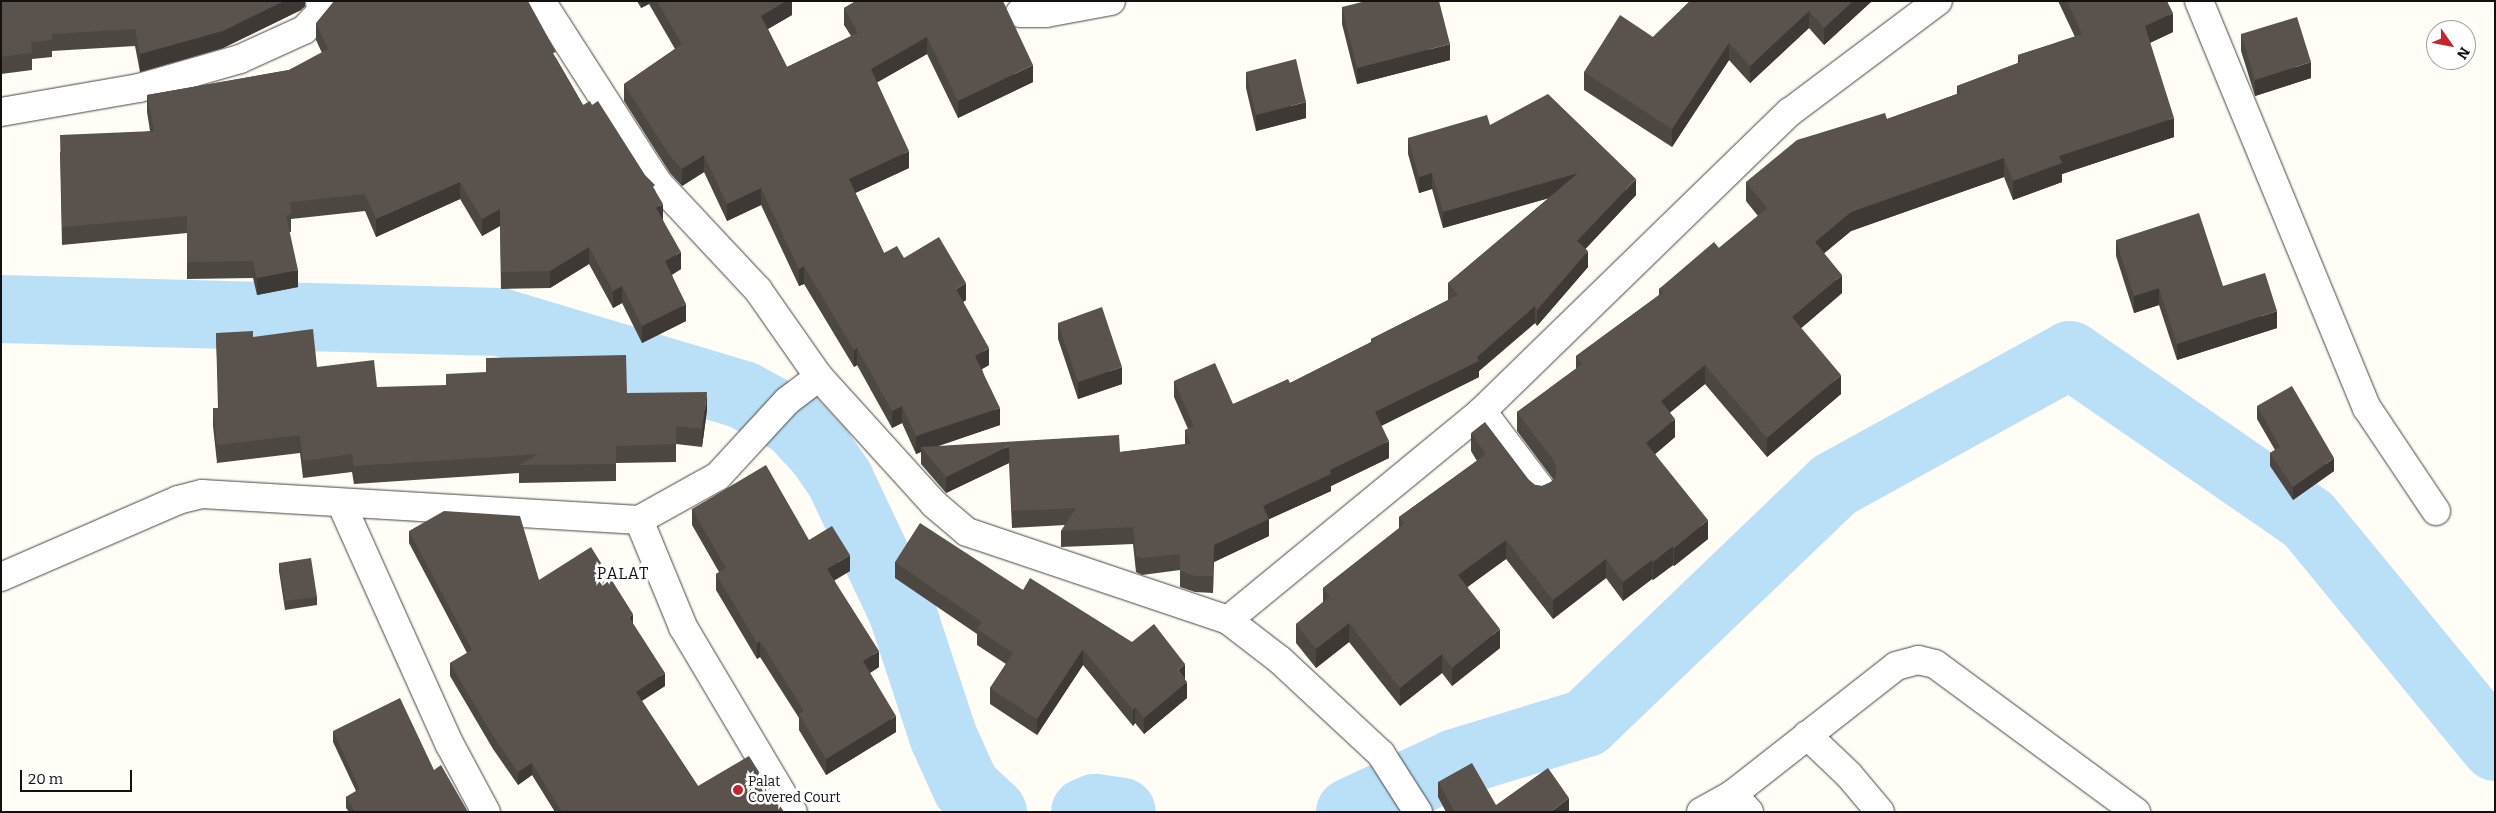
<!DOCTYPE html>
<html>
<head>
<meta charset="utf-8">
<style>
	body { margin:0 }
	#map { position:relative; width:2496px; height:813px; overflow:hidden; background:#fffdf5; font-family:Bitter,serif }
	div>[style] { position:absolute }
	.river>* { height:68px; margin:-34px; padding:0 34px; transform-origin:34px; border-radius:34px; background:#b9e0f7 }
	.roads { filter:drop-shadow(0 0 1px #444) drop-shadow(0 0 1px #444) }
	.minor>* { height:28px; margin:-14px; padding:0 14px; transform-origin:14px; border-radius:14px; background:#fff }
	.tertiary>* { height:28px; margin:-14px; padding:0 14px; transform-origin:14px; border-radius:14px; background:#fff }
	.wall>* { inset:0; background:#4d4742 }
	.shaded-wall>* { inset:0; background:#3f3936 }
	.building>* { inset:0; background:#5a524d }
	.dots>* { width:14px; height:14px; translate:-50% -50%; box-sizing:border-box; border:2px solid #fff; border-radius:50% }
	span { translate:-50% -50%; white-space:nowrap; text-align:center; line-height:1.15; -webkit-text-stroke:5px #fff; paint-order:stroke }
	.poi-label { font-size:14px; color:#111 }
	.left { translate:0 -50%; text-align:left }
	.quarter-label { font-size:16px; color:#111; letter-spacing:1px }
	.frame { position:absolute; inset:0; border:2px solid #111; pointer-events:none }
	.north { position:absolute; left:2426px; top:20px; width:50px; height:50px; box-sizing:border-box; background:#fff; border:1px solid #a0a0a0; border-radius:50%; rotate:123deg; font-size:14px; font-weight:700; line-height:20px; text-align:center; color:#111 }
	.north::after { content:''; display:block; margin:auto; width:18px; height:22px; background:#c4262e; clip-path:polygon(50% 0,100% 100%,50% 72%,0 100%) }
	.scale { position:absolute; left:20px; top:770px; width:112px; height:22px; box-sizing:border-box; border:2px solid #111; border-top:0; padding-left:6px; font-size:15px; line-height:18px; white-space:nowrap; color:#111; -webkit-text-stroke:4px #fff; paint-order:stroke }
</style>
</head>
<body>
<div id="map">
	<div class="river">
		<div style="left:1px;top:309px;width:499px;rotate:1.5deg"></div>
		<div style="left:500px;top:322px;width:254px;rotate:16.7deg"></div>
		<div style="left:743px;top:395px;width:57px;rotate:28.4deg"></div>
		<div style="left:793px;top:422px;width:40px;rotate:47deg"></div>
		<div style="left:820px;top:451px;width:35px;rotate:55deg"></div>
		<div style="left:840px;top:480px;width:145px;rotate:64.7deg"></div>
		<div style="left:902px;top:611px;width:132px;rotate:71.8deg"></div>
		<div style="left:943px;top:736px;width:56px;rotate:65.7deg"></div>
		<div style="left:966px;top:787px;width:37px;rotate:43deg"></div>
		<div style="left:1085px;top:812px;width:11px;rotate:-22deg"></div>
		<div style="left:1095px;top:808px;width:27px;rotate:8deg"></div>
		<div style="left:1350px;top:812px;width:116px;rotate:-25deg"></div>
		<div style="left:1455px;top:763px;width:137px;rotate:-17deg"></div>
		<div style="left:1586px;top:723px;width:344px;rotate:-43.8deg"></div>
		<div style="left:1834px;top:485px;width:269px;rotate:-28.8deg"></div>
		<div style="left:2070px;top:355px;width:289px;rotate:34.6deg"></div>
		<div style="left:2308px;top:519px;width:295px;rotate:50.6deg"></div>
	</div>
	<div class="roads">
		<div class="minor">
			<div style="left:2199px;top:1px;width:440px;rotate:67.6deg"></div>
			<div style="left:2367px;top:408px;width:124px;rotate:56.2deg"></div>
			<div style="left:1020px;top:13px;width:26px"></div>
			<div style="left:1046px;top:13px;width:66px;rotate:-10.5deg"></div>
			<div style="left:1px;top:112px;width:140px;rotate:-9.9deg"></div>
			<div style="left:139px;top:88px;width:105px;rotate:-16deg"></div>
			<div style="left:240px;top:59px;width:70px;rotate:-24.4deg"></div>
			<div style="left:304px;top:30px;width:25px;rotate:-47deg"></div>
			<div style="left:321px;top:12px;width:11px;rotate:-95deg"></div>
			<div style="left:1482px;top:411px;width:98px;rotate:52.9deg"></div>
			<div style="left:341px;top:503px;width:265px;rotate:65.8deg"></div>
			<div style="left:450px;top:745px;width:76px;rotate:61.8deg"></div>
			<div style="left:639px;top:520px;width:116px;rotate:67.6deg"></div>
			<div style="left:683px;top:627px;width:215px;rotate:59.3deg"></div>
			<div style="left:1px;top:577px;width:193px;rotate:-23.5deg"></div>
			<div style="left:178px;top:500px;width:25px;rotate:-14deg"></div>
			<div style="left:202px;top:494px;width:438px;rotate:3.4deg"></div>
			<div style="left:639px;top:520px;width:90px;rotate:-29.1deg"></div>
			<div style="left:718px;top:476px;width:102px;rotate:-47.4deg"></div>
			<div style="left:787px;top:401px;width:40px;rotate:-37deg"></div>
			<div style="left:1807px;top:735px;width:58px;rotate:43.6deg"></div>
			<div style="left:1849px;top:775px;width:48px;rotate:50deg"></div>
			<div style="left:1733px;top:794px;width:24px;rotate:48deg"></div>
			<div style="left:1701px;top:812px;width:37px;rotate:-29deg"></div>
			<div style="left:1733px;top:794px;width:207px;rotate:-38.1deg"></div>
			<div style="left:1896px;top:666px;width:23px;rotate:-15deg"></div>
			<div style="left:1918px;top:660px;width:17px;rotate:13deg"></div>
			<div style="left:1935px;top:664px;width:250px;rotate:36.4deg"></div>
		</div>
		<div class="tertiary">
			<div style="left:541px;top:1px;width:216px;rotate:57.3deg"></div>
			<div style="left:658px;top:183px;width:146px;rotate:46.9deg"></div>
			<div style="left:758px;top:290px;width:106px;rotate:55deg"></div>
			<div style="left:819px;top:377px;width:171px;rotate:47.8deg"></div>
			<div style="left:934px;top:504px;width:43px;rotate:40.3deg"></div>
			<div style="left:967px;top:532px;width:275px;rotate:18.6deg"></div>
			<div style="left:1228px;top:620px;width:66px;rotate:37.6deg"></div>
			<div style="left:1280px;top:660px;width:138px;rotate:42.9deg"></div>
			<div style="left:1381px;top:754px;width:69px;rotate:57.5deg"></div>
			<div style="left:1228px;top:620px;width:329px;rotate:-39.4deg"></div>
			<div style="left:1482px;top:411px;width:429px;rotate:-44.2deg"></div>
			<div style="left:1790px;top:112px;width:185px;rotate:-36.9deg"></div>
		</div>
	</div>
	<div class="wall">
		<div style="clip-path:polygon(1px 1px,305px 6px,301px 10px,223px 48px,140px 72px,135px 46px,52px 51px,52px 57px,32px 59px,32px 70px,1px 74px)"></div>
		<div style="clip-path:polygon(637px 1px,792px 1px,792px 15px,768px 29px,787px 67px,851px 36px,844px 25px,844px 8px,856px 1px,1033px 82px,958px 118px,927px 54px,877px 82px,909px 168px,855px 193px,884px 253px,904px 258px,966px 300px,963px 302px,989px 365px,982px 369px,1000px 425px,937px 446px,1120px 452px,1185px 444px,1185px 430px,1188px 429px,1174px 397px,1174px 381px,1233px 404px,1290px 383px,1371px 342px,1371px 339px,1448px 300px,1448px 283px,1549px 198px,1443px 228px,1432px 189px,1419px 193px,1408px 154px,1408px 138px,1490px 125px,1636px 195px,1585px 249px,1588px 267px,1537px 326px,1535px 323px,1479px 371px,1479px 377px,1381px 426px,1389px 458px,1331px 486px,1331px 491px,1269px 519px,1269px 536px,1214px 562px,1213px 593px,1195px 592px,1180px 587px,1180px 570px,1142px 575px,1136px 572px,1133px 544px,1061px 547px,1061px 531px,1065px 525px,1012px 528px,1009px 463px,946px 493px,921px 464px,921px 452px,916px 454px,902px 423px,892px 428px,857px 365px,854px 367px,804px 284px,799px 286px,761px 205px,727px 221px,704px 172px,682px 186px,670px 173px,624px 101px,624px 84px,675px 49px,649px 4px,641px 8px)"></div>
		<div style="clip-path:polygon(1690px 1px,1872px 1px,1824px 45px,1809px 28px,1750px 83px,1729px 60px,1672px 147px,1584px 90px,1584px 72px,1653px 37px)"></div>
		<div style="clip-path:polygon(2058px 1px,2167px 1px,2173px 32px,2150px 43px,2174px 137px,2062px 174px,2062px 182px,2013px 200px,2004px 177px,1851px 231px,1824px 253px,1842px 293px,1801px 328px,1841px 394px,1767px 457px,1705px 384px,1670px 412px,1675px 437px,1655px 454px,1708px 539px,1674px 566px,1673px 565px,1653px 580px,1652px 579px,1623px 601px,1606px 578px,1553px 619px,1506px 559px,1467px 587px,1500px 648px,1452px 686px,1442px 673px,1400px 706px,1349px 642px,1316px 668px,1296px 643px,1296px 624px,1323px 602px,1323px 588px,1399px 529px,1399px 517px,1477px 461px,1471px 451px,1471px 433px,1535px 485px,1542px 486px,1551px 482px,1553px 479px,1517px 431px,1517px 412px,1576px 369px,1576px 356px,1659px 295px,1659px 289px,1719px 248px,1758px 216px,1746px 201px,1746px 182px,1887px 119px,1957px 94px,1957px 86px,2018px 63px,2018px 55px,2075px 37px)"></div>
		<div style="clip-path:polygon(1342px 7px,1450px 60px,1357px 84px,1342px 24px)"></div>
		<div style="clip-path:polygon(316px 23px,556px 58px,583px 105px,592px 105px,655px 190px,663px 220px,681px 269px,672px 275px,686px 321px,642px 343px,622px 303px,613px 308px,589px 264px,550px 288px,501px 289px,500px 226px,482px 236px,460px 199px,376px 237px,365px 211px,291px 219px,291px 232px,289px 232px,298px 287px,257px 295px,253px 278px,187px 279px,187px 233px,62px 245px,60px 152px,150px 131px,147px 112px,147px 95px,289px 70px,322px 53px,316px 40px)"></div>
		<div style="clip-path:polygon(2241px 34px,2311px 78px,2255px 96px,2241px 51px)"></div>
		<div style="clip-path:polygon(1246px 72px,1306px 118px,1256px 131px,1246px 88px)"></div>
		<div style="clip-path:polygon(2116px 240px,2223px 286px,2277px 328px,2177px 360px,2159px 305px,2134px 313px,2116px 256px)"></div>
		<div style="clip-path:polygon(1058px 323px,1122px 384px,1078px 399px,1058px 339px)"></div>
		<div style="clip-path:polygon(216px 333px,253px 337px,317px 367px,377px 387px,627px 393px,707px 410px,702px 447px,676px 444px,676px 462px,616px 463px,616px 481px,519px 483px,519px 473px,354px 484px,352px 472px,303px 478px,300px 453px,217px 463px,213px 426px,213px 408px,218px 408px)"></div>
		<div style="clip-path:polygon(2257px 406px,2334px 471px,2293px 500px,2270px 466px,2270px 453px,2275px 450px,2257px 419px)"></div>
		<div style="clip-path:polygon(692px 509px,809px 540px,850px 571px,834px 580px,879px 667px,870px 673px,896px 732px,826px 775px,799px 730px,799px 718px,760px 657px,757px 659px,716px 590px,716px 574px,719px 572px,692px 525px)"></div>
		<div style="clip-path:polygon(409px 531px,539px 580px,633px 624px,665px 686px,642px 701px,698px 786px,784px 812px,555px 812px,532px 775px,518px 785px,493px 749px,450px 676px,450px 663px,467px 653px,409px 543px)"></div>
		<div style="clip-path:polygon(895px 562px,1023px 590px,1185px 680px,1187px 698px,1144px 734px,1135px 723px,1133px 726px,1083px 665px,1037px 735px,990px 704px,990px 688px,1006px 664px,977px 645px,977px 634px,895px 578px)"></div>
		<div style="clip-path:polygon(279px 563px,317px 597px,317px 605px,285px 610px,279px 571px)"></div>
		<div style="clip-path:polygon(333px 731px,434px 770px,468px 812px,349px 812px,346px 808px,346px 797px,356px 791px,333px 742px)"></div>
		<div style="clip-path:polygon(1438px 782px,1496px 805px,1569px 812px,1446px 812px,1438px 797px)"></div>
	</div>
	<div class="shaded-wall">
		<div style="clip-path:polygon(284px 1px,305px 1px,305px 6px,301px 10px,223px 48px,140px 72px,140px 54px)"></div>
		<div style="clip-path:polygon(641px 1px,649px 1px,649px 4px,641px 8px)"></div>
		<div style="clip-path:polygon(786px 1px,792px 1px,792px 15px,761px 33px,761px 16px)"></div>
		<div style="clip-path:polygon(1853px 1px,1872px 1px,1824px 45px,1824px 28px)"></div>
		<div style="clip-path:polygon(1809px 11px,1809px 28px,1750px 83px,1750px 66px)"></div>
		<div style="clip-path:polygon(2173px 13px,2173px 32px,2145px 45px,2145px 26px)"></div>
		<div style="clip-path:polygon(927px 37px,927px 54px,871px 86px,871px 69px)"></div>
		<div style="clip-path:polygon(1729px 43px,1729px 60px,1672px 147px,1672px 129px)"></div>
		<div style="clip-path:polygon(1450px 44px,1450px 60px,1357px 84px,1357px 68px)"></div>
		<div style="clip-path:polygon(2311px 62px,2311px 78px,2255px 96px,2255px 80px)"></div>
		<div style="clip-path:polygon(1033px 65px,1033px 82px,958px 118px,958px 101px)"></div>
		<div style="clip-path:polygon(1306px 102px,1306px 118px,1256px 131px,1256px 115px)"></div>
		<div style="clip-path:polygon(2174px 118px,2174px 137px,2062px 174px,2062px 182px,2013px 200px,2013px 181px,2059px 156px)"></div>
		<div style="clip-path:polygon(909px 151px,909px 168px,849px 196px,849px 179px)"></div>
		<div style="clip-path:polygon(704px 155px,704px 172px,682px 186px,682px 169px)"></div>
		<div style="clip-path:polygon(2004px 158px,2004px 177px,1851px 231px,1815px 261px,1815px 242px,1851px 212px)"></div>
		<div style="clip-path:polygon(1432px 173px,1432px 189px,1419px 193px,1419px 177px)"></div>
		<div style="clip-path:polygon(1578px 173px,1578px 190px,1443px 228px,1443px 212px)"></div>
		<div style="clip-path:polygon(1636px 179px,1636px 195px,1577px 258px,1577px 241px)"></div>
		<div style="clip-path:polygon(460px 182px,460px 199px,376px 237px,376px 219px)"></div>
		<div style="clip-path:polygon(761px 188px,761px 205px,727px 221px,727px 204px)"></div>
		<div style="clip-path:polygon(663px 204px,663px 221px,656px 208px)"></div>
		<div style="clip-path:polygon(500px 209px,500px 226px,482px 236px,482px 219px)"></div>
		<div style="clip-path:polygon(589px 247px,589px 264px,550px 288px,550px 271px)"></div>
		<div style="clip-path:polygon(1588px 251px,1588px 267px,1537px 326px,1537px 310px)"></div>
		<div style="clip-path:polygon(681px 252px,681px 269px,665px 278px,665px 261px)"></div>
		<div style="clip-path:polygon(804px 266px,804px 284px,799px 286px,799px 269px)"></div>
		<div style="clip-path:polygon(298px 270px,298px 287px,257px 295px,257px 278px)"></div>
		<div style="clip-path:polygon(1842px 275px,1842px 293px,1792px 336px,1792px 317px)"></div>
		<div style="clip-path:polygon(966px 283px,966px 300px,956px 306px,956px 289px)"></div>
		<div style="clip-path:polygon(622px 286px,622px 303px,613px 308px,613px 291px)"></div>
		<div style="clip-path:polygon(2159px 288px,2159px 305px,2134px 313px,2134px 296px)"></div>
		<div style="clip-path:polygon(686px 304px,686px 321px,642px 343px,642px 326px)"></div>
		<div style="clip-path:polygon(1535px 306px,1535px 323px,1479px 371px,1479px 377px,1375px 429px,1375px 412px,1477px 357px)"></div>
		<div style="clip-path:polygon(2277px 311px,2277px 328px,2177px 360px,2177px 344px)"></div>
		<div style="clip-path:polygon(857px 348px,857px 365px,854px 367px,854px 350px)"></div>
		<div style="clip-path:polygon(989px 348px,989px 365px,975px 373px,975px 356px)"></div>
		<div style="clip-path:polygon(1705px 365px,1705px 384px,1661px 420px,1661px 401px)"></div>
		<div style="clip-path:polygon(1122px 367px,1122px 384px,1078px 399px,1078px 382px)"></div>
		<div style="clip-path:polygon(1841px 375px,1841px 394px,1767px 457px,1767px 438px)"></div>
		<div style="clip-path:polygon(707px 392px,707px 410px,702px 447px,702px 429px)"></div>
		<div style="clip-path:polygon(902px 406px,902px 423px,892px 428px,892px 411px)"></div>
		<div style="clip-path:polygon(1000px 408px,1000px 425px,924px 451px,921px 447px,921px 452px,916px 454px,916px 436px)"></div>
		<div style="clip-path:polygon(1675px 419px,1675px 437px,1646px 462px,1646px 443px)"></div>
		<div style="clip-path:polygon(1389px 441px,1389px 458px,1331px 486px,1331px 491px,1263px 522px,1263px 506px,1330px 470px)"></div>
		<div style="clip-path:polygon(1009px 446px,1009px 463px,946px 493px,946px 477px)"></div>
		<div style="clip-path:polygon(2334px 458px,2334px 471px,2293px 500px,2293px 487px)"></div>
		<div style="clip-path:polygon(1269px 519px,1269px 536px,1214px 562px,1213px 593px,1214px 545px)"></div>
		<div style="clip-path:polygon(1708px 520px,1708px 539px,1674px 566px,1674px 548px)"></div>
		<div style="clip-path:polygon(1506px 540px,1506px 559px,1458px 594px,1458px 575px)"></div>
		<div style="clip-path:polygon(1673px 546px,1673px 565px,1653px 580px,1653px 562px)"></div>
		<div style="clip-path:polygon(850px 555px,850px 571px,827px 585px,827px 569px)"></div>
		<div style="clip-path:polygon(1606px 559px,1606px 578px,1553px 619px,1553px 600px)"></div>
		<div style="clip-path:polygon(1652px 560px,1652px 579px,1623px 601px,1623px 582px)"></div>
		<div style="clip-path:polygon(633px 614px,633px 626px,629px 617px)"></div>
		<div style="clip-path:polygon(1349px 623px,1349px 642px,1316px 668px,1316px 649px)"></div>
		<div style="clip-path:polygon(1500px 629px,1500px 648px,1452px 686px,1452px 668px)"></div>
		<div style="clip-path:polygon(760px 641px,760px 657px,757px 659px,757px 643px)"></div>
		<div style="clip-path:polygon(1083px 649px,1083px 665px,1037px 735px,1037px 719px)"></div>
		<div style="clip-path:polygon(879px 651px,879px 667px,863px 677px,863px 661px)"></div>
		<div style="clip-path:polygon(1442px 654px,1442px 673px,1400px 706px,1400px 688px)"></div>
		<div style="clip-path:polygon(1185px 664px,1185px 680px,1178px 670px)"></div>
		<div style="clip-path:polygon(665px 673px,665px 686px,636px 704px,636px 692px)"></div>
		<div style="clip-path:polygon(1187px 682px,1187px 698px,1144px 734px,1144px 718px)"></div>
		<div style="clip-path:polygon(1135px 707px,1135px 723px,1133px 726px,1133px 710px)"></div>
		<div style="clip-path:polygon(896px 716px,896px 732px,826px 775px,826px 759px)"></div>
		<div style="clip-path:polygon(532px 763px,532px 775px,518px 785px,518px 772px)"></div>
		<div style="clip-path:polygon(1569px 798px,1569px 812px,1553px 812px,1553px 810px)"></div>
	</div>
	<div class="building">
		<div style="clip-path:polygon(1px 1px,284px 1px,223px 31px,140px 54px,135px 29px,52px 34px,52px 40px,31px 42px,32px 53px,1px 57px)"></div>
		<div style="clip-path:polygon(334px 1px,528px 1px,556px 52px,553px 53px,583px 105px,590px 101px,592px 105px,598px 101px,645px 175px,655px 185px,653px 187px,663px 204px,656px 208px,681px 252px,665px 261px,686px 304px,642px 326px,622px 286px,613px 291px,589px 247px,550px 271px,501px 272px,500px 209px,482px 219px,460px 182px,376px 219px,365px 194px,290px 202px,291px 215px,286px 215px,298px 270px,257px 278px,253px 261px,187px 262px,187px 216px,62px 227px,60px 135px,154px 131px,147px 95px,289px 70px,328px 49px,316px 23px)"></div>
		<div style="clip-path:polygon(657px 1px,786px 1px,761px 16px,787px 67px,858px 33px,844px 8px,856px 1px,1003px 1px,1033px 65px,958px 101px,927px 37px,871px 69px,909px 151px,849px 179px,884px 253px,897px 246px,904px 258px,939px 237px,966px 283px,956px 289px,989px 348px,975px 356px,1000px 408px,916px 436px,902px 406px,892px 411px,857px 348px,854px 350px,804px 266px,799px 269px,761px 188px,727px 204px,704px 155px,682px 169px,670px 156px,624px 84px,682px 44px)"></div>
		<div style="clip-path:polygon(1366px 1px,1439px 1px,1450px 44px,1357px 68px,1342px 7px)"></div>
		<div style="clip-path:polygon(1690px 1px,1853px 1px,1824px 28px,1809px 11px,1750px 66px,1729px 43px,1672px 129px,1584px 72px,1620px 15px,1653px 37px)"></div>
		<div style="clip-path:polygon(2067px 1px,2167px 1px,2173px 13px,2145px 26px,2174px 118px,2059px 156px,2062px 163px,2013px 181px,2004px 158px,1851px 212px,1815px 242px,1842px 275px,1792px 317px,1841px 375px,1767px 438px,1705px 365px,1661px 401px,1675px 419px,1646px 443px,1708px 520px,1674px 548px,1673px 546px,1653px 562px,1652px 560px,1623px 582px,1606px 559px,1553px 600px,1506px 540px,1458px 575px,1500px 629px,1452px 668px,1442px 654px,1400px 688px,1349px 623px,1316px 649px,1296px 624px,1330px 597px,1323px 588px,1404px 524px,1399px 517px,1486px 454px,1471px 433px,1485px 422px,1529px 480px,1535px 485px,1542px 486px,1551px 482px,1556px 476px,1556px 468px,1554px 461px,1517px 412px,1582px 364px,1576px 356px,1662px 293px,1659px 289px,1714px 242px,1719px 248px,1767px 208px,1746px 182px,1797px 140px,1885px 113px,1887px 119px,1960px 93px,1957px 86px,2021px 62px,2018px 55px,2082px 34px)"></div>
		<div style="clip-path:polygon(2297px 17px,2311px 62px,2255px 80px,2241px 34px)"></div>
		<div style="clip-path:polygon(1296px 59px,1306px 102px,1256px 115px,1246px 72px)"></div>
		<div style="clip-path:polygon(1548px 94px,1636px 179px,1577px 241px,1588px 251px,1537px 310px,1535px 306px,1477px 357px,1479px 361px,1375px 412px,1389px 441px,1330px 470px,1331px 474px,1263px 506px,1269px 519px,1214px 545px,1213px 576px,1195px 576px,1180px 571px,1180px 554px,1142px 558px,1136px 556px,1133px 527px,1061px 531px,1076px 508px,1012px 511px,1009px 446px,946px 477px,921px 447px,1119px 435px,1120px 452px,1191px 444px,1185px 430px,1194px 426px,1174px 381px,1215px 363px,1233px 404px,1288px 379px,1290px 383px,1372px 342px,1371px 339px,1458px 295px,1448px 283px,1578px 173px,1443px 212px,1432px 173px,1419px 177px,1408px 138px,1487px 115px,1490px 125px)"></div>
		<div style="clip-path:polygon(2199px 213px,2223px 286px,2265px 273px,2277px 311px,2177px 344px,2159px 288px,2134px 296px,2116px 240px)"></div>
		<div style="clip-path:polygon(1102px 307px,1122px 367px,1078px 382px,1058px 323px)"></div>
		<div style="clip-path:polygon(313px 329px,317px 367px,374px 360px,377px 387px,446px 385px,446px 374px,486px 372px,486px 358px,626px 355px,627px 393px,707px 392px,702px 429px,676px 426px,676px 444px,616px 446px,616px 464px,519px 465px,539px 454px,354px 466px,352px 454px,303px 461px,300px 435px,217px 445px,213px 408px,219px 408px,216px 333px,253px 331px,253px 337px)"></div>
		<div style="clip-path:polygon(2292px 386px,2334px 458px,2293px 487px,2270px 453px,2280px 447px,2257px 406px)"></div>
		<div style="clip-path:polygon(766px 465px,809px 540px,832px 526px,850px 555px,827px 569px,879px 651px,863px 661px,896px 716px,826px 759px,799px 714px,804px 711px,760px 641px,757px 643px,716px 574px,726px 568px,692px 509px)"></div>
		<div style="clip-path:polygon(444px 511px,520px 516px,539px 580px,591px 547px,633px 614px,629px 617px,665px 673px,636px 692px,698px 786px,749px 756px,784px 812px,562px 812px,532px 763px,518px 772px,493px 736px,450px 663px,472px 650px,409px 531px)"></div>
		<div style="clip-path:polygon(920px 523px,1023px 590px,1030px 578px,1132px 642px,1154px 624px,1185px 664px,1178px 670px,1187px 682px,1144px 718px,1135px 707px,1133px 710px,1083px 649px,1037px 719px,990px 688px,1013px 653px,977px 629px,982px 622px,895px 562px)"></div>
		<div style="clip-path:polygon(311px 558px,317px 597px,285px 601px,279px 563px)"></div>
		<div style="clip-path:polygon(400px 698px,434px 770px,441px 765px,468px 812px,355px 812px,346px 797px,360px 789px,333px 731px)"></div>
		<div style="clip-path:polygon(1472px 763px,1496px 805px,1548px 768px,1569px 798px,1553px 810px,1554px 812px,1455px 812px,1438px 782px)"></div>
	</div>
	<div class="dots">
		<div style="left:738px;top:790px;background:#c4262e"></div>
	</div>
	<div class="poi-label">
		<span class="left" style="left:748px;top:790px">Palat<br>Covered Court</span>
	</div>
	<div class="quarter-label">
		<span style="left:623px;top:574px">PALAT</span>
	</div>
	<div class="frame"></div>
	<div class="north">N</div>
	<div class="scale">20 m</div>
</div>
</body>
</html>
